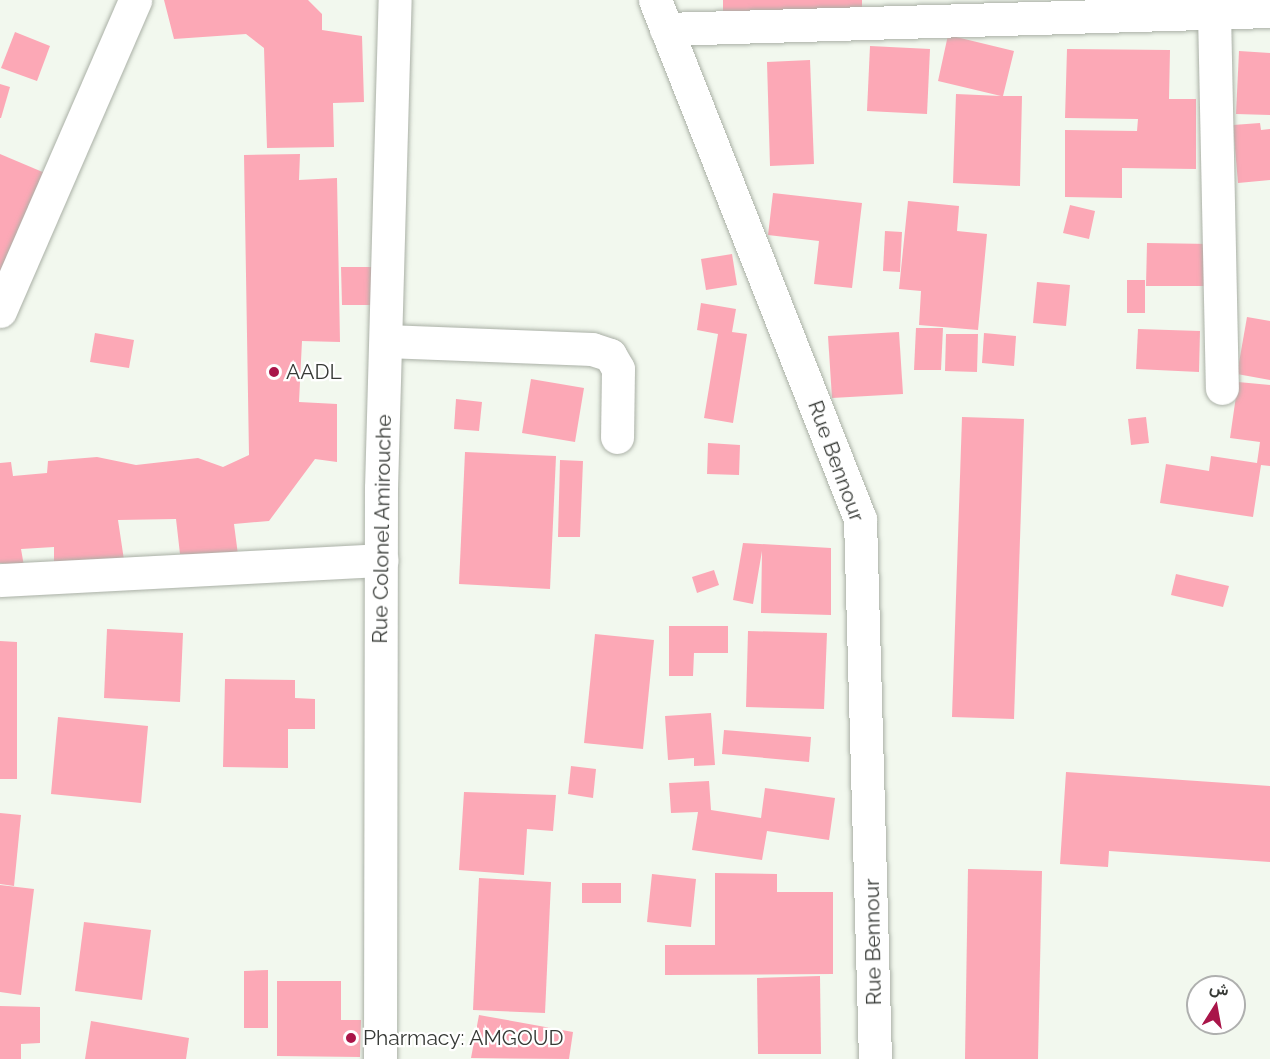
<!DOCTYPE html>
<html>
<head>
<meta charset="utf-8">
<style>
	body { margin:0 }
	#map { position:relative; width:1270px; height:1059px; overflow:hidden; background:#f2f8ee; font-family:Raleway,Vazirmatn,sans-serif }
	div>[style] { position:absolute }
	.building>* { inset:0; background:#fca8b6 }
	.roads { filter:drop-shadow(0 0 2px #aab0a6) drop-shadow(0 0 2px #aab0a6) }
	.minor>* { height:33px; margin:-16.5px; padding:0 16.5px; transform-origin:16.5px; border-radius:16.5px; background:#fff }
	.major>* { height:33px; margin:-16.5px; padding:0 16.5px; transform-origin:16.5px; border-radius:16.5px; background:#fff }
	.dots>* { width:16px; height:16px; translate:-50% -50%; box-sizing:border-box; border:3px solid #fff; border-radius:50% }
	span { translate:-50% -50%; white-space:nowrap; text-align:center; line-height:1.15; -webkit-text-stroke:4.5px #fff; paint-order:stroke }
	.poi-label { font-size:21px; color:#373a36 }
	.left { translate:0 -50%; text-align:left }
	.street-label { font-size:21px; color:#373a36 }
	.north { position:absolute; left:1186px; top:975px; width:60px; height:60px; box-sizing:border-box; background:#fff; border:2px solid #afb0af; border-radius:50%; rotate:11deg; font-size:16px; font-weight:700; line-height:24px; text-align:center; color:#373a36 }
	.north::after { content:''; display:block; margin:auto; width:21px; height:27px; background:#a91549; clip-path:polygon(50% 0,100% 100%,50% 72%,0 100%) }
</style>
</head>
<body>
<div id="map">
	<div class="building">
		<div style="clip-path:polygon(164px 0,308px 0,322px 14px,322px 30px,362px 36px,364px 102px,333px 103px,334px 147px,267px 148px,264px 48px,246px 34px,174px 39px)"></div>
		<div style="clip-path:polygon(723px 0,862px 0,862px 20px,723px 17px)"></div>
		<div style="clip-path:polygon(15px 32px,50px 46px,37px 81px,1px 68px)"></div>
		<div style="clip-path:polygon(948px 35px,1014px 51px,1003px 96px,1022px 96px,1020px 186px,953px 183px,956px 94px,1001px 96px,938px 81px)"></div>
		<div style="clip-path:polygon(870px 46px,930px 49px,927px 114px,867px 111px)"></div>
		<div style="clip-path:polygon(1067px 49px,1170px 50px,1169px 99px,1196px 99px,1196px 169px,1122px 168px,1122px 198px,1065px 197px,1065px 130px,1137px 131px,1138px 119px,1065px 118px)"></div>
		<div style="clip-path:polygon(1239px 51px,1270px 53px,1270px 115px,1236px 114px)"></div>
		<div style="clip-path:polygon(810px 60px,814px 164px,770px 166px,767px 62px)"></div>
		<div style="clip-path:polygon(0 84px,10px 87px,1px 118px,0 118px)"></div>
		<div style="clip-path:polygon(1260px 123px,1261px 130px,1270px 129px,1270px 180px,1238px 183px,1233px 125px)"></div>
		<div style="clip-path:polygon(0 154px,52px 176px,0 293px)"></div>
		<div style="clip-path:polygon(300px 154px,299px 180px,337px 178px,340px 342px,302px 341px,299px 402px,337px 404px,337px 462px,315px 459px,269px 521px,234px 524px,238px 555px,180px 554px,176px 519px,118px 520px,124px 560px,54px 562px,54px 547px,21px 549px,24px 566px,0 563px,0 463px,11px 462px,13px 476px,47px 473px,48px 461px,97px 457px,136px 465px,198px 458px,223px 467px,249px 455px,244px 155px)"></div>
		<div style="clip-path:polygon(773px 193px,862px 203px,852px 288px,814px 284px,819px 241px,768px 235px)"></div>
		<div style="clip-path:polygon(908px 201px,959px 206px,957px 231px,987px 234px,978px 330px,919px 325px,921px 291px,899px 289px)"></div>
		<div style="clip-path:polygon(1070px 205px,1095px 211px,1089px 239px,1063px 233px)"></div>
		<div style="clip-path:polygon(885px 231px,902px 232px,900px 272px,883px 271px)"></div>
		<div style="clip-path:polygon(1147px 243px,1212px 244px,1211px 286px,1146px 286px)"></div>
		<div style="clip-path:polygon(732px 254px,737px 285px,706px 290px,701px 259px)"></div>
		<div style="clip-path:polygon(341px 267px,377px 267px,378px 305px,342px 305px)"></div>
		<div style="clip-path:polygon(1127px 280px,1145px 280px,1145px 313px,1127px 313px)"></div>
		<div style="clip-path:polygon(1037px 282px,1070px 285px,1066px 326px,1033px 323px)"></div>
		<div style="clip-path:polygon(701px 303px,736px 309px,732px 332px,747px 334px,733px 423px,704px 418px,718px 334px,697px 330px)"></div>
		<div style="clip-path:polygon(1247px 317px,1270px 321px,1270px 380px,1237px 374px)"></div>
		<div style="clip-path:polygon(916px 328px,943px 328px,941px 370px,914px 370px)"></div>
		<div style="clip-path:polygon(1138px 329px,1200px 331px,1199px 372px,1136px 369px)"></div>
		<div style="clip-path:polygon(899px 332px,903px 394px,832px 398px,828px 336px)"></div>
		<div style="clip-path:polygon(95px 333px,134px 340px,129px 368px,90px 362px)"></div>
		<div style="clip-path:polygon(984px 333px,1016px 336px,1014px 366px,982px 363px)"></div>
		<div style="clip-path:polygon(946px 334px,978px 334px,977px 372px,945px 371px)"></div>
		<div style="clip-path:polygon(531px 379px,584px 388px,575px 442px,522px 433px)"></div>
		<div style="clip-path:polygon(1238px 382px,1270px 385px,1270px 466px,1261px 465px,1253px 517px,1160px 503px,1166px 464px,1209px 471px,1211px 456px,1257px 463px,1260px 442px,1230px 438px)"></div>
		<div style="clip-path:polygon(456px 399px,482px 402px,479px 431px,454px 429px)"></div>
		<div style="clip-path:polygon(962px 417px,1024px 419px,1014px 719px,952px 717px)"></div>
		<div style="clip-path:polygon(1146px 417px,1149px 443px,1131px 445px,1128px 419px)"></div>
		<div style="clip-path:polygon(708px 443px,740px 445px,739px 475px,707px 474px)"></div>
		<div style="clip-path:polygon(465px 452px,556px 456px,550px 589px,459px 584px)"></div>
		<div style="clip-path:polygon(560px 460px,583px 461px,580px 537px,558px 537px)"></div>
		<div style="clip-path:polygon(743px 543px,831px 548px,831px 615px,761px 613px,762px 551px,753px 604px,733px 600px)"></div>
		<div style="clip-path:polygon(714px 570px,719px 585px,697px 593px,692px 577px)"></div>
		<div style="clip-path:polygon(1176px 574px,1229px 586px,1223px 607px,1171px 595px)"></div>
		<div style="clip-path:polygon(669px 626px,728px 626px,728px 653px,694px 653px,693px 676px,669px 676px)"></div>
		<div style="clip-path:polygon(107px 629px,183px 633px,180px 702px,104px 698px)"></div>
		<div style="clip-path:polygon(748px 631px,827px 633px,824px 709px,746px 707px)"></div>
		<div style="clip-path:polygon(595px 634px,654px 640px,643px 749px,584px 743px)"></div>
		<div style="clip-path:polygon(0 641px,17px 642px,17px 779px,0 779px)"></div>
		<div style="clip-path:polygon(225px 679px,295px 680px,295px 698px,315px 699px,315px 729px,288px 729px,288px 768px,223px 767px)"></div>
		<div style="clip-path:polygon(711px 713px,715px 765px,694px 766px,694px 758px,668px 760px,665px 716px)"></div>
		<div style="clip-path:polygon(58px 717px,148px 726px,141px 803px,51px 794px)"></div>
		<div style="clip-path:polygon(724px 730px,811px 737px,809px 762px,722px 754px)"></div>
		<div style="clip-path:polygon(571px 766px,596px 769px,593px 798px,568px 794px)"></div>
		<div style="clip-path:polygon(1066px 772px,1270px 786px,1270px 862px,1109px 851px,1108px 867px,1060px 864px)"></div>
		<div style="clip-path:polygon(709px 781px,711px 810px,761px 818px,765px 788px,835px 798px,829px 840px,767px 831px,762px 860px,692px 850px,698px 812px,671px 813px,669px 783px)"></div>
		<div style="clip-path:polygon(464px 792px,556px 795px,553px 831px,527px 829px,524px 875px,459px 870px)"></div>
		<div style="clip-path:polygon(0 813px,21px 815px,14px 886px,0 884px)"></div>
		<div style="clip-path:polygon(968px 869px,1042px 871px,1038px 1059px,965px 1059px)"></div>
		<div style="clip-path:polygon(715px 873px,777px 874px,777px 892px,833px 892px,833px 974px,665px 975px,665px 945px,715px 945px)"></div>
		<div style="clip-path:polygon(652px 874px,696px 879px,691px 927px,647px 922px)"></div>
		<div style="clip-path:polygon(479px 878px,551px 882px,545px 1013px,473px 1010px)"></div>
		<div style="clip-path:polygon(582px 883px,621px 883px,621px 903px,582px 903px)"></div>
		<div style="clip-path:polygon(0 885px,34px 889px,21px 995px,0 992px)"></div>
		<div style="clip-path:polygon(84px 922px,151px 930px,142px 1000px,75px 991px)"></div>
		<div style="clip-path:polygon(268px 970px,268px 1028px,244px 1028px,244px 971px)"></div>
		<div style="clip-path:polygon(820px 976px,821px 1054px,758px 1054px,757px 978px)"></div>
		<div style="clip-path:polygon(277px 981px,341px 981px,341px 1020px,361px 1020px,360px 1057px,277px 1056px)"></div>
		<div style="clip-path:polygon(0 1006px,40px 1007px,40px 1043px,21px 1044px,21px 1059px,0 1059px)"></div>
		<div style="clip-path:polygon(479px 1015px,573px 1032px,569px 1059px,471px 1058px)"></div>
		<div style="clip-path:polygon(91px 1021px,189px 1038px,186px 1059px,85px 1059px)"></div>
	</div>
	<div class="roads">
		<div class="minor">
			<div style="left:655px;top:0;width:558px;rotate:68.45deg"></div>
			<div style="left:860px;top:519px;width:540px;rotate:88.41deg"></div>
			<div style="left:1214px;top:12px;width:376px;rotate:88.8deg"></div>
			<div style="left:666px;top:29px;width:604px;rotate:-1.71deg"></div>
			<div style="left:0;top:311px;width:339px;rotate:-66.5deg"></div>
			<div style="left:386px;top:341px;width:206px;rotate:2.2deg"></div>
			<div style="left:592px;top:349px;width:19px;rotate:18deg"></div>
			<div style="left:610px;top:355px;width:16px;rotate:60deg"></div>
			<div style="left:618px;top:369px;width:68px;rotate:90.8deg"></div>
			<div style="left:0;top:580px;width:382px;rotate:-3deg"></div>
		</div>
		<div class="major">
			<div style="left:380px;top:1059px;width:571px;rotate:-89.9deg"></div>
			<div style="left:381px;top:488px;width:488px;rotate:-88.4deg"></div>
		</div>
	</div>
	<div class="dots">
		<div style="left:274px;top:372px;background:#a91549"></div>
		<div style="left:351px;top:1038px;background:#a91549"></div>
	</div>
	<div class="poi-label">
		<span class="left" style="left:286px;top:372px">AADL</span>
		<span class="left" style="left:363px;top:1038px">Pharmacy: AMGOUD</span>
	</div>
	<div class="street-label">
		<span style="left:836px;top:461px;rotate:70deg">Rue Bennour</span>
		<span style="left:382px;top:529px;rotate:-89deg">Rue Colonel Amirouche</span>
		<span style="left:873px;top:942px;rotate:-91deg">Rue Bennour</span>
	</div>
	<div class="north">ش</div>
</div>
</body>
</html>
